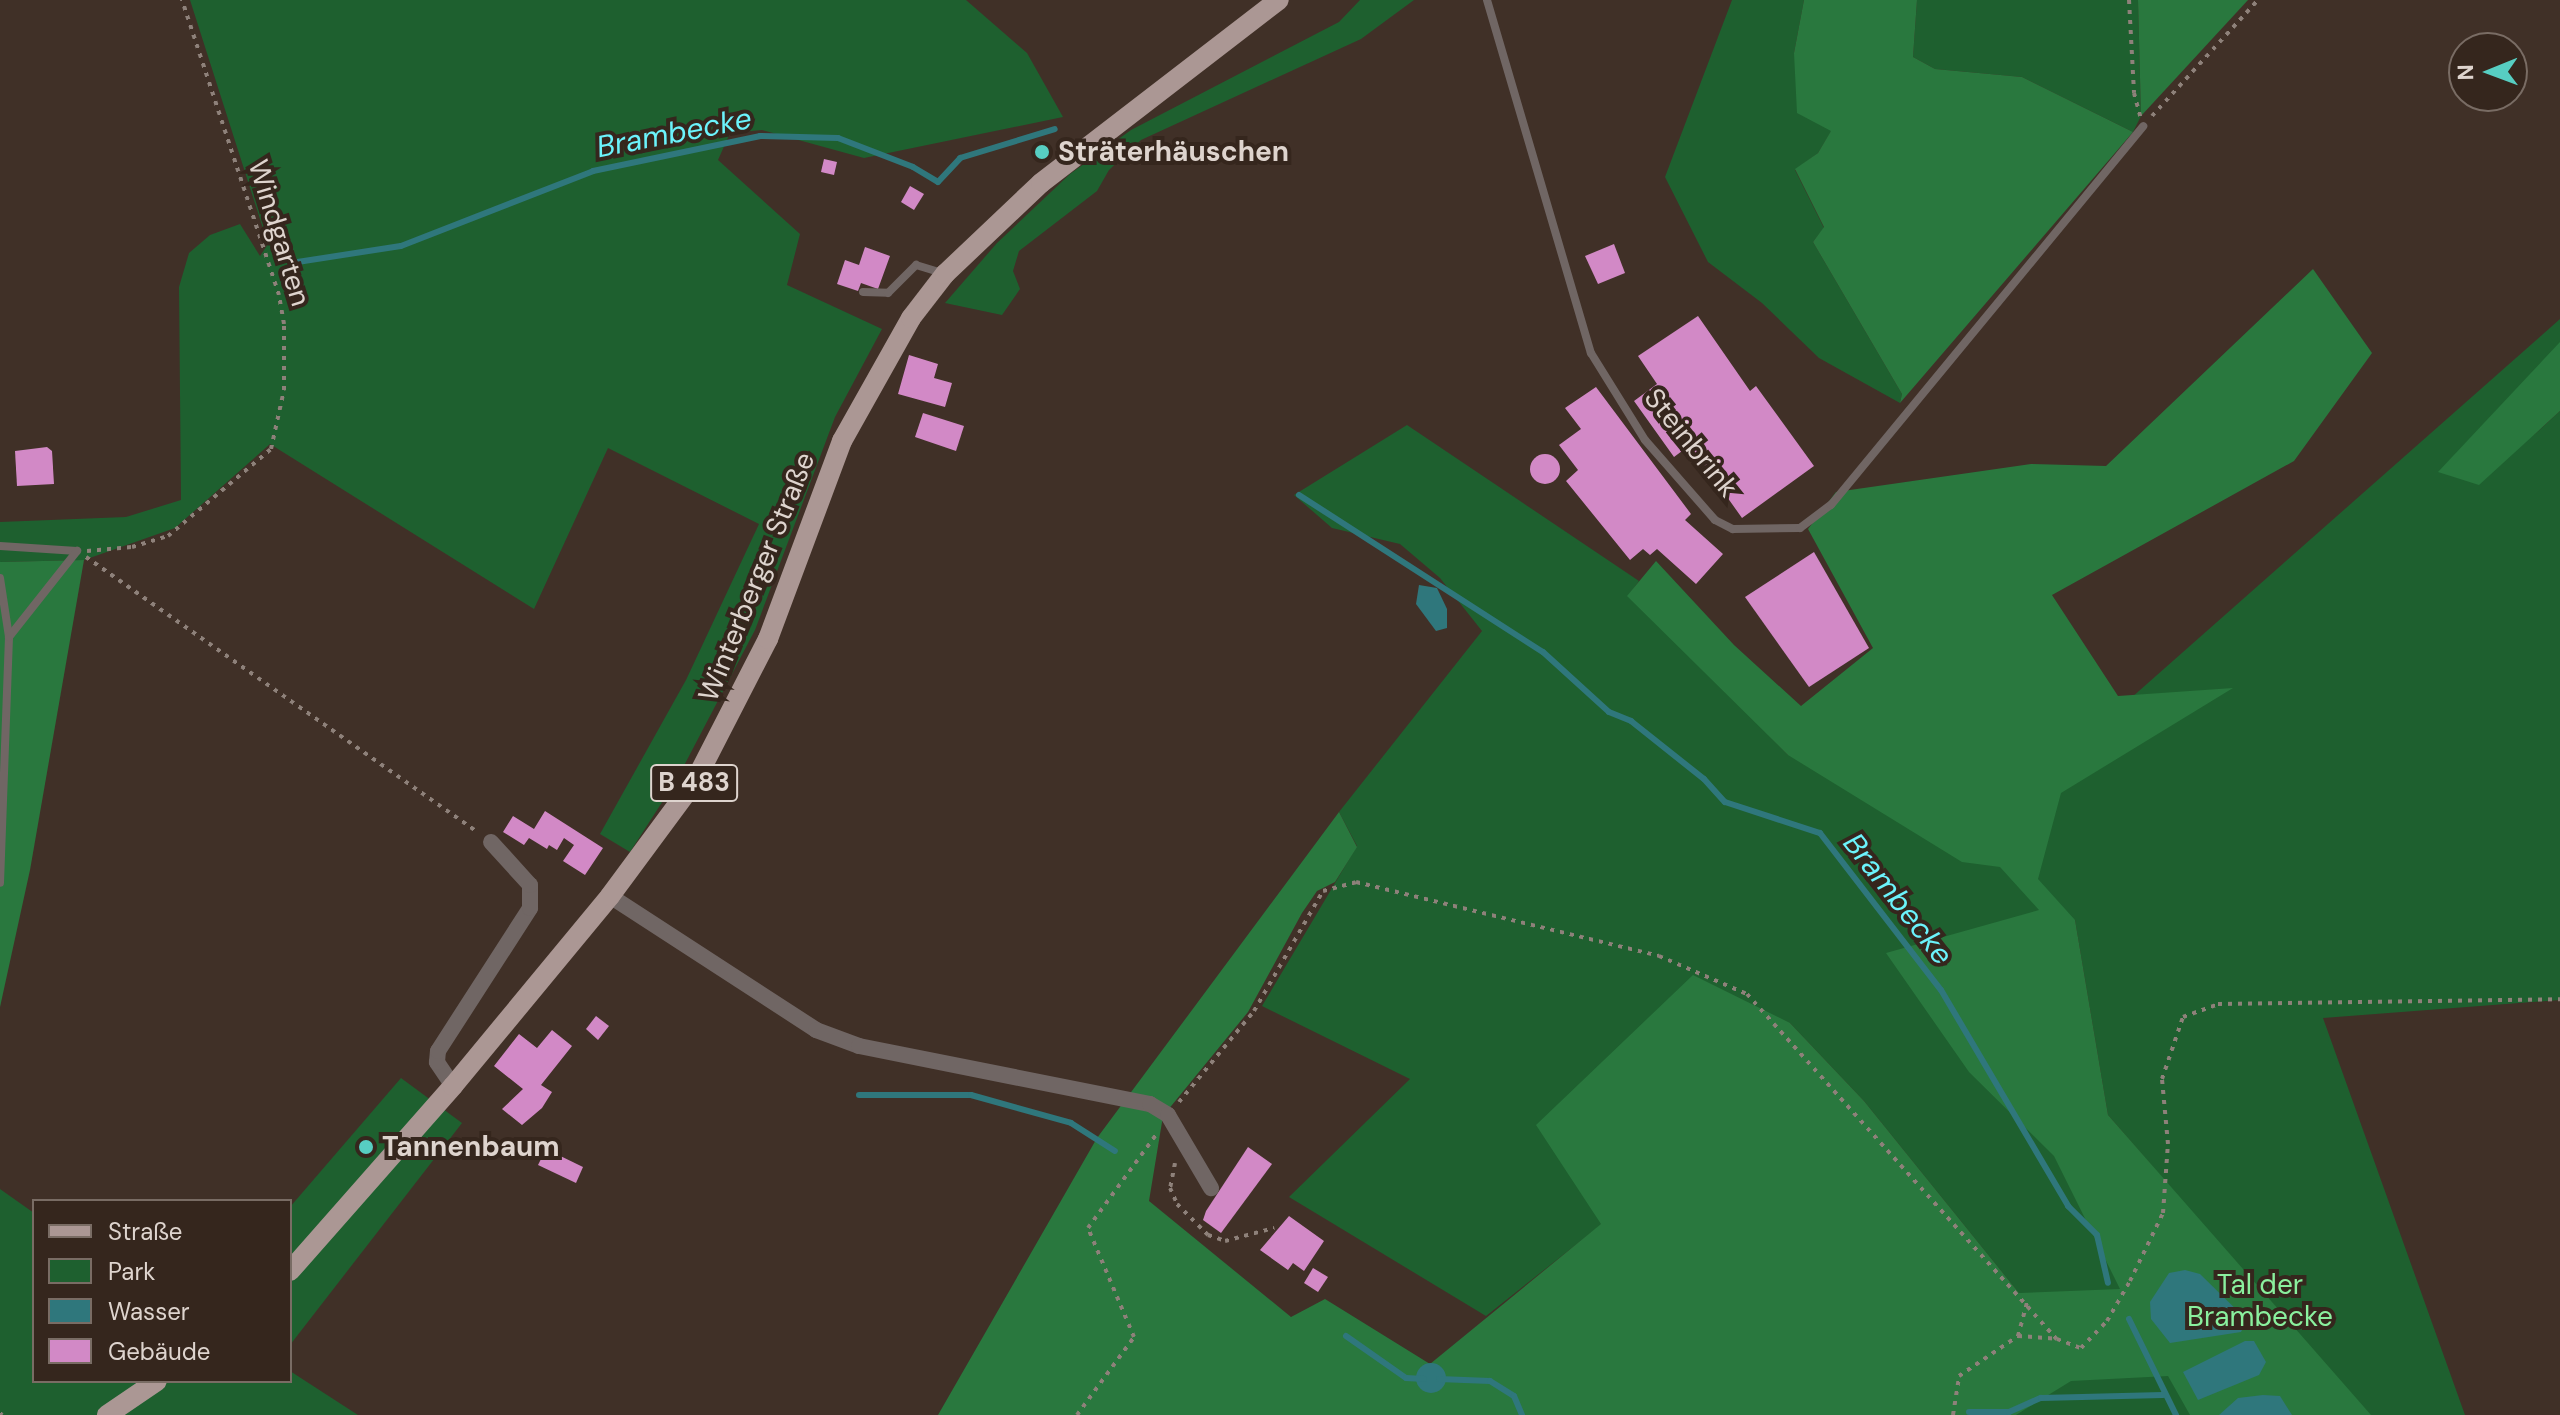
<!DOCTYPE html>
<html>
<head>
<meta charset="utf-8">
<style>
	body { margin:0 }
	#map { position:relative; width:2560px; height:1415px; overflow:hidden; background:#403027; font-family:"DM Sans",sans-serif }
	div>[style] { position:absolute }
	.green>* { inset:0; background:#1e602f }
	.forest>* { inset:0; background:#29783e }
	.water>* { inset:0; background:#2f777c }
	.round { border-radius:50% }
	.stream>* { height:6px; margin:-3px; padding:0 3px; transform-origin:3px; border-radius:3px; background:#2f777c }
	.building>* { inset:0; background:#d289c6 }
	.path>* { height:4px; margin-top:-2px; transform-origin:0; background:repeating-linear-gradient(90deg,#8e817a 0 4px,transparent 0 10px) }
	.lane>* { height:8px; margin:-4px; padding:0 4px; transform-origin:4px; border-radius:4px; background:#706664 }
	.street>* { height:16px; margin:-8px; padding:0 8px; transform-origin:8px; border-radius:8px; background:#706664 }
	.primary>* { height:20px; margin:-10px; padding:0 10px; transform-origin:10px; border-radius:10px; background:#ab9794 }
	.dots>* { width:22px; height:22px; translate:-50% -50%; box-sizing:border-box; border:4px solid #35261d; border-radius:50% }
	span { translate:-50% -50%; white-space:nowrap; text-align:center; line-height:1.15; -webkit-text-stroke:8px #35261d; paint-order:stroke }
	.shield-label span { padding:2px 6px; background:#35261d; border:2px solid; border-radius:6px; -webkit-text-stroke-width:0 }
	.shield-label { font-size:26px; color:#ded4ce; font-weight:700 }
	.poi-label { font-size:28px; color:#ded4ce; font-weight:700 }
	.left { translate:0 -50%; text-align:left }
	.street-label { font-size:28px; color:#ded4ce }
	.park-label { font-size:28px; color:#8af09e }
	.water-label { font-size:30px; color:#6bf3fb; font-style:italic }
	.legend { position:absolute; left:32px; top:1199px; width:260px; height:184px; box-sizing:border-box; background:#35261d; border:2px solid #796c64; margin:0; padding:10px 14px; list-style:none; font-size:24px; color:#ded4ce }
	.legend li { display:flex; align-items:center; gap:16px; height:40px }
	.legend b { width:40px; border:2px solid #796c64 }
	.north { position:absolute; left:2448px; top:32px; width:80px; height:80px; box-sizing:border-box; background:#35261d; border:2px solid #796c64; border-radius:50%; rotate:269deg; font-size:22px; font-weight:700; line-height:32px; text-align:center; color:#ded4ce }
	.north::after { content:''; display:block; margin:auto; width:28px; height:36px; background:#57cec2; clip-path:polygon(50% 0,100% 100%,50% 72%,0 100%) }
</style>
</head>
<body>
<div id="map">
	<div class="green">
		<div style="clip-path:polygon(190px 0,966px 0,1027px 53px,1063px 117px,864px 158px,762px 130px,730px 133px,718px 160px,800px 234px,787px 285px,882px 329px,835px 417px,755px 630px,677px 779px,630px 852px,600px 834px,686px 680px,759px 524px,608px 448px,534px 609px,270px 444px,175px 528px,84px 560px,0 562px,0 522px,126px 517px,181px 500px,179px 287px,189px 253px,210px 235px,240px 224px,260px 256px,268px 244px)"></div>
		<div style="clip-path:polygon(1360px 0,1414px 0,1361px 39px,1141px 140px,1109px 170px,1097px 191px,1019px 251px,1013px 271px,1020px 289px,1002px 315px,945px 303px,997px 243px,1070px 174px,1131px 130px,1339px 22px)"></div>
		<div style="clip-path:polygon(1732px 0,1804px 0,1794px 53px,1832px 130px,1818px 153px,1795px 170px,1824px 228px,1813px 242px,1902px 394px,1900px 403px,1819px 358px,1762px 303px,1708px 262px,1665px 177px)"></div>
		<div style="clip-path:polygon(1917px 0,2138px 0,2141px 116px,2133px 132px,2022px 77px,1935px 69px,1913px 57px)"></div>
		<div style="clip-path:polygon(evenodd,2560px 319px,2560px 409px,2532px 437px,2560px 411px,2560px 1000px,2323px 1018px,2465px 1415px,1863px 1415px,2031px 1293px,2019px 1293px,1864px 1101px,1790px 1023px,1602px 1224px,1486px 1316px,1289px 1197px,1410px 1079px,1262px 1006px,1357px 846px,1339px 812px,1482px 631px,1440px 578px,1400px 544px,1332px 528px,1294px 495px,1407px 425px,1639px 581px,1631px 592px,1788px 755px,2131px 698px,2560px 319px,2075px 920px,2108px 1115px,2154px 1168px,2077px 1100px,2075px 920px)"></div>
		<div style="clip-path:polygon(401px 1078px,462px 1123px,290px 1345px,290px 1207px)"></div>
		<div style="clip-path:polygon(0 1189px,34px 1213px,34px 1381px,290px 1381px,290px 1371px,358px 1415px,0 1415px)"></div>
	</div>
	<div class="forest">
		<div style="clip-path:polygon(1804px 0,1917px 0,1913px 57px,1935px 69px,2022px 77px,2133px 132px,1900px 403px,1902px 394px,1813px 242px,1824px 227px,1795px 169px,1818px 153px,1831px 131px,1797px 113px,1794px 53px)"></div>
		<div style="clip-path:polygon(2138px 0,2248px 0,2141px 116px)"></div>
		<div style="clip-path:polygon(2313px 269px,2372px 353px,2294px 461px,2052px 595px,2118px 696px,2233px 688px,2061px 793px,2038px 879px,2075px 920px,2108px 1115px,2371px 1415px,2190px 1415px,2168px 1376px,2071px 1381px,2016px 1415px,938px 1415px,1097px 1138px,1339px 812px,1357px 847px,1335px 882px,1317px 891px,1302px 913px,1248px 1012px,1163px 1116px,1149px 1201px,1291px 1317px,1325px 1299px,1430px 1364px,1601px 1224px,1536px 1125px,1693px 975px,1790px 1023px,1864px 1101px,2019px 1293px,2120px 1289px,2054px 1156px,1969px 1072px,1886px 953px,2039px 910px,2000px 867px,1962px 862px,1788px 755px,1627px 596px,1656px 561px,1734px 645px,1801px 706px,1873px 648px,1808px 529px,1836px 492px,2031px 464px,2106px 466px)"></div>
		<div style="clip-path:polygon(2560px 342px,2560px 411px,2479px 485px,2438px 472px)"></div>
		<div style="clip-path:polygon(84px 560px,30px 870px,0 1007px,0 562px)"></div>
	</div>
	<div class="water">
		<div style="clip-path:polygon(1419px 585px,1437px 588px,1447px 609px,1447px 628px,1436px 631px,1416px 604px)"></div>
		<div style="clip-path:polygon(2185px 1270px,2200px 1274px,2247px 1320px,2241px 1332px,2170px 1343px,2151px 1319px,2150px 1302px,2169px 1273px)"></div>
		<div style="clip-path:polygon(2245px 1341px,2254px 1341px,2266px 1362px,2259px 1375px,2198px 1400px,2183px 1372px)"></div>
		<div class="round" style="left:1416px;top:1363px;width:30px;height:30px"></div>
		<div style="clip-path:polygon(2263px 1395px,2280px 1396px,2292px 1415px,2219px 1415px,2238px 1398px)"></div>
	</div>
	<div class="stream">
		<div style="left:291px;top:263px;width:111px;rotate:-8.8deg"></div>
		<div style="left:401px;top:246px;width:206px;rotate:-21.3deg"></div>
		<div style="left:593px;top:171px;width:171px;rotate:-11.8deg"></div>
		<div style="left:760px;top:136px;width:78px;rotate:1.5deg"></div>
		<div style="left:838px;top:138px;width:80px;rotate:21.1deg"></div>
		<div style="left:913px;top:167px;width:29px;rotate:31deg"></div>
		<div style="left:938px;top:182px;width:33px;rotate:-47deg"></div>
		<div style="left:960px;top:158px;width:99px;rotate:-17deg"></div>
		<div style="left:1299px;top:495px;width:290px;rotate:32.8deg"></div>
		<div style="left:1543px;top:652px;width:89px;rotate:42.3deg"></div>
		<div style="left:1609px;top:712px;width:24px;rotate:22deg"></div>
		<div style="left:1631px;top:721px;width:93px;rotate:38.5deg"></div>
		<div style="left:1704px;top:779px;width:31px;rotate:48deg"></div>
		<div style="left:1725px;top:802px;width:100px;rotate:18.1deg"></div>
		<div style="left:1820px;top:833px;width:198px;rotate:52.4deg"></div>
		<div style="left:1941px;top:990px;width:251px;rotate:59.5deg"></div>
		<div style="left:2068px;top:1206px;width:41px;rotate:45deg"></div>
		<div style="left:2097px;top:1235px;width:49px;rotate:77.1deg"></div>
		<div style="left:859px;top:1095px;width:112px"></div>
		<div style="left:971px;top:1095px;width:104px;rotate:15.6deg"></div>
		<div style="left:1071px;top:1123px;width:52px;rotate:32.5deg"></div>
		<div style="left:2129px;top:1319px;width:107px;rotate:63.9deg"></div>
		<div style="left:1346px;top:1336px;width:73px;rotate:35deg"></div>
		<div style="left:1406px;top:1378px;width:18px;rotate:3deg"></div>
		<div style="left:1439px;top:1379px;width:51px;rotate:2.2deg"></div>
		<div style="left:1490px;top:1381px;width:28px;rotate:32deg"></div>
		<div style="left:1514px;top:1396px;width:21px;rotate:67deg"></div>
		<div style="left:1969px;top:1412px;width:40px"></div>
		<div style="left:2009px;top:1412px;width:35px;rotate:-24deg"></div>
		<div style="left:2041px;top:1398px;width:122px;rotate:-1.4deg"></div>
	</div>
	<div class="building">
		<div style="clip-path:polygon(824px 159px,837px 162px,834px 175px,821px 172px)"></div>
		<div style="clip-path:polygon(910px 186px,924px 194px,914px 210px,901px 202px)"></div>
		<div style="clip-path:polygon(1614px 244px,1625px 273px,1598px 284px,1585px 256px)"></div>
		<div style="clip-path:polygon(865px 247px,890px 256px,878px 289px,861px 283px,858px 291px,837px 284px,845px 260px,859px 265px)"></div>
		<div style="clip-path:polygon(1698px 316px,1750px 391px,1756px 386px,1814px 466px,1742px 518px,1690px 445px,1674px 457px,1634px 401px,1657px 384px,1638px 356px)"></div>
		<div style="clip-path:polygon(909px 355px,938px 364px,934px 378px,952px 383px,945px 407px,898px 394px)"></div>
		<div style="clip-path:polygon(1596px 387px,1691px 514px,1685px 520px,1723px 554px,1696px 584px,1657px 549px,1650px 555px,1643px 549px,1630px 560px,1566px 481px,1578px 470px,1559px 445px,1581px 429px,1565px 408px)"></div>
		<div style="clip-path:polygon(923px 413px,964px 426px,956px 451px,915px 437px)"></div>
		<div style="clip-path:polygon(47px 447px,52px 451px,54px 484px,17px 486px,15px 451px)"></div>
		<div class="round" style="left:1530px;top:454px;width:30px;height:30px"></div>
		<div style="clip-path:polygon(1814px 552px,1869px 648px,1809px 687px,1745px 597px)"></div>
		<div style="clip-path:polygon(545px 811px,603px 848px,585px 875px,563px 861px,574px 845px,564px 838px,557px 850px,549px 845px,547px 849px,529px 838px,524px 845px,503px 832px,513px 816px,534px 829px)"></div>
		<div style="clip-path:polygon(596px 1016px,609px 1026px,598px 1040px,586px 1029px)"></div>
		<div style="clip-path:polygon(552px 1030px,572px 1046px,541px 1085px,552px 1092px,542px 1108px,522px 1125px,502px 1109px,523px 1089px,494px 1066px,519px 1034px,537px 1048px)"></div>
		<div style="clip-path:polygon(1248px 1147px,1272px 1164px,1221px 1233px,1203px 1220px,1206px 1211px)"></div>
		<div style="clip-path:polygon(546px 1149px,583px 1167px,576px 1183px,538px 1165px)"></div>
		<div style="clip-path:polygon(1289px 1216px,1324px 1241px,1304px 1271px,1293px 1263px,1288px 1270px,1260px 1250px)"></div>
		<div style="clip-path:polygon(1313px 1268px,1328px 1277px,1318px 1292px,1304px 1283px)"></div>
	</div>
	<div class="path">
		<div style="left:2129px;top:0;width:93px;rotate:86.9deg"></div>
		<div style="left:2134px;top:93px;width:24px;rotate:75deg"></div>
		<div style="left:2152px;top:116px;width:157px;rotate:-47.6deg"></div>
		<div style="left:87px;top:551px;width:45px;rotate:-5.1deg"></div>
		<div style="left:132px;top:547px;width:38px;rotate:-17deg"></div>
		<div style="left:168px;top:536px;width:135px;rotate:-40.2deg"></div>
		<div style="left:271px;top:449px;width:60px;rotate:-77.6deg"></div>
		<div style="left:284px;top:390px;width:66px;rotate:-90deg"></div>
		<div style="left:284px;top:324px;width:29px;rotate:-100deg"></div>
		<div style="left:279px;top:295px;width:311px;rotate:-108.2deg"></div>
		<div style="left:86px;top:557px;width:479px;rotate:35.1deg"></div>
		<div style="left:1179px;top:1102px;width:118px;rotate:-50.5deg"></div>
		<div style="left:1254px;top:1011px;width:138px;rotate:-60.1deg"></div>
		<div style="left:1323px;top:891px;width:34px;rotate:-15deg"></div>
		<div style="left:1356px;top:882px;width:312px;rotate:13.7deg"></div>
		<div style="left:1659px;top:956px;width:96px;rotate:23.4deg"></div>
		<div style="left:1747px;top:994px;width:464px;rotate:48.1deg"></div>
		<div style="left:1175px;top:1163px;width:25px;rotate:101deg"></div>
		<div style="left:1170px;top:1188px;width:17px;rotate:66deg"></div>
		<div style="left:1177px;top:1204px;width:44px;rotate:45deg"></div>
		<div style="left:1208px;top:1235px;width:18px;rotate:19deg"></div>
		<div style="left:1225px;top:1241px;width:51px;rotate:-14.9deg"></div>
		<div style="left:2018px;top:1336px;width:39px;rotate:4deg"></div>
		<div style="left:2057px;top:1339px;width:26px;rotate:21deg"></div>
		<div style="left:2081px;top:1348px;width:37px;rotate:-46deg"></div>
		<div style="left:2107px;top:1321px;width:46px;rotate:-60.1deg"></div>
		<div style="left:2130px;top:1281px;width:76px;rotate:-64.1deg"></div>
		<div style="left:2163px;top:1213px;width:69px;rotate:-85.9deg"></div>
		<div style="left:2168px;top:1144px;width:65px;rotate:-95.3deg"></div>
		<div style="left:2162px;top:1079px;width:65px;rotate:-71.3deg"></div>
		<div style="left:2183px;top:1017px;width:37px;rotate:-20deg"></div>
		<div style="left:2218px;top:1004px;width:342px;rotate:-0.8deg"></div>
		<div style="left:0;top:1413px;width:3px;rotate:45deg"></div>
		<div style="left:1077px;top:1415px;width:97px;rotate:-53.8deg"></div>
		<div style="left:1134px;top:1337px;width:118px;rotate:-112.9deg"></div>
		<div style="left:1088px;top:1228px;width:119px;rotate:-53.9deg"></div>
		<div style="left:1953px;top:1415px;width:39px;rotate:-81deg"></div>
		<div style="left:1959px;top:1376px;width:71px;rotate:-34.1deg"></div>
		<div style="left:2018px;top:1336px;width:35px;rotate:-75deg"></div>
	</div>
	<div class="lane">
		<div style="left:1487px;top:0;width:368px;rotate:73.6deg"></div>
		<div style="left:1591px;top:353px;width:102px;rotate:58.2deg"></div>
		<div style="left:1645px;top:440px;width:106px;rotate:48.8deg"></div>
		<div style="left:1715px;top:520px;width:20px;rotate:27deg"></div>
		<div style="left:1733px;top:529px;width:67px;rotate:-0.9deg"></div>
		<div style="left:1800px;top:528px;width:39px;rotate:-37deg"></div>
		<div style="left:1831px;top:505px;width:491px;rotate:-50.5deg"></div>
		<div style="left:863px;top:292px;width:25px;rotate:2deg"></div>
		<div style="left:888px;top:293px;width:40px;rotate:-45deg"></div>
		<div style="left:916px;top:265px;width:30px;rotate:17deg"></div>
		<div style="left:0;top:546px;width:77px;rotate:3.7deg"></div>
		<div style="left:0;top:578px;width:60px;rotate:81.3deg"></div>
		<div style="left:9px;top:637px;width:246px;rotate:92.1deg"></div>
		<div style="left:9px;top:637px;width:110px;rotate:-51.7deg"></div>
	</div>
	<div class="street">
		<div style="left:610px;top:896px;width:246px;rotate:33deg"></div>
		<div style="left:816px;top:1030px;width:46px;rotate:20.4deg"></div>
		<div style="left:859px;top:1046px;width:297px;rotate:11.3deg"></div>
		<div style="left:1150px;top:1104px;width:21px;rotate:31deg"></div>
		<div style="left:1168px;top:1115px;width:85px;rotate:59.5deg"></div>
		<div style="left:453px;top:1086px;width:29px;rotate:-124deg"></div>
		<div style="left:437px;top:1062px;width:11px;rotate:-85deg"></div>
		<div style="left:438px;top:1051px;width:170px;rotate:-57.2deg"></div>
		<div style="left:530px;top:908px;width:23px;rotate:-90deg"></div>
		<div style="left:530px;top:885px;width:58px;rotate:-132.2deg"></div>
	</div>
	<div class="primary">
		<div style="left:290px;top:1271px;width:247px;rotate:-48.6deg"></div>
		<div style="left:453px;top:1086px;width:246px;rotate:-50.4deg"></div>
		<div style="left:610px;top:896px;width:143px;rotate:-53.5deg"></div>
		<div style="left:695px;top:781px;width:160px;rotate:-62.8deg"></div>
		<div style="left:768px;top:639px;width:211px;rotate:-69.5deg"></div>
		<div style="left:842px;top:441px;width:141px;rotate:-60.7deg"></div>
		<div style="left:911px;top:318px;width:56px;rotate:-52.3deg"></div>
		<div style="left:945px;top:274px;width:132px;rotate:-43.5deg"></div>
		<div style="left:1041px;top:183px;width:300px;rotate:-37.6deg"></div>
		<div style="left:107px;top:1415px;width:60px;rotate:-34.2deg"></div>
	</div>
	<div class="dots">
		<div style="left:1042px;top:152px;background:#57cec2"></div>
		<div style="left:366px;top:1147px;background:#57cec2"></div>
	</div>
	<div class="shield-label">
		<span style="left:694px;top:783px">B 483</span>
	</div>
	<div class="poi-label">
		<span class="left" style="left:1058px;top:152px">Sträterhäuschen</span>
		<span class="left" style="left:382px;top:1147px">Tannenbaum</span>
	</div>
	<div class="street-label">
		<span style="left:279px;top:233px;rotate:73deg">Windgarten</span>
		<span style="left:1691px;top:443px;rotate:51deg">Steinbrink</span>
		<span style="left:757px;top:577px;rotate:-68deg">Winterberger Straße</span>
	</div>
	<div class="park-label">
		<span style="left:2260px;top:1301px">Tal der<br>Brambecke</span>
	</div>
	<div class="water-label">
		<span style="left:674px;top:133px;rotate:-11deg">Brambecke</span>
		<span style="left:1898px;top:899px;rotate:52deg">Brambecke</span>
	</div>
	<ul class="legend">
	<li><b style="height:10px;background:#ab9794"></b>Straße</li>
	<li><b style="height:22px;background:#1e602f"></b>Park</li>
	<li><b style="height:22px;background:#2f777c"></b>Wasser</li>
	<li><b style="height:22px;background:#d289c6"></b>Gebäude</li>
	</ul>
	<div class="north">N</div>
</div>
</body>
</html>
